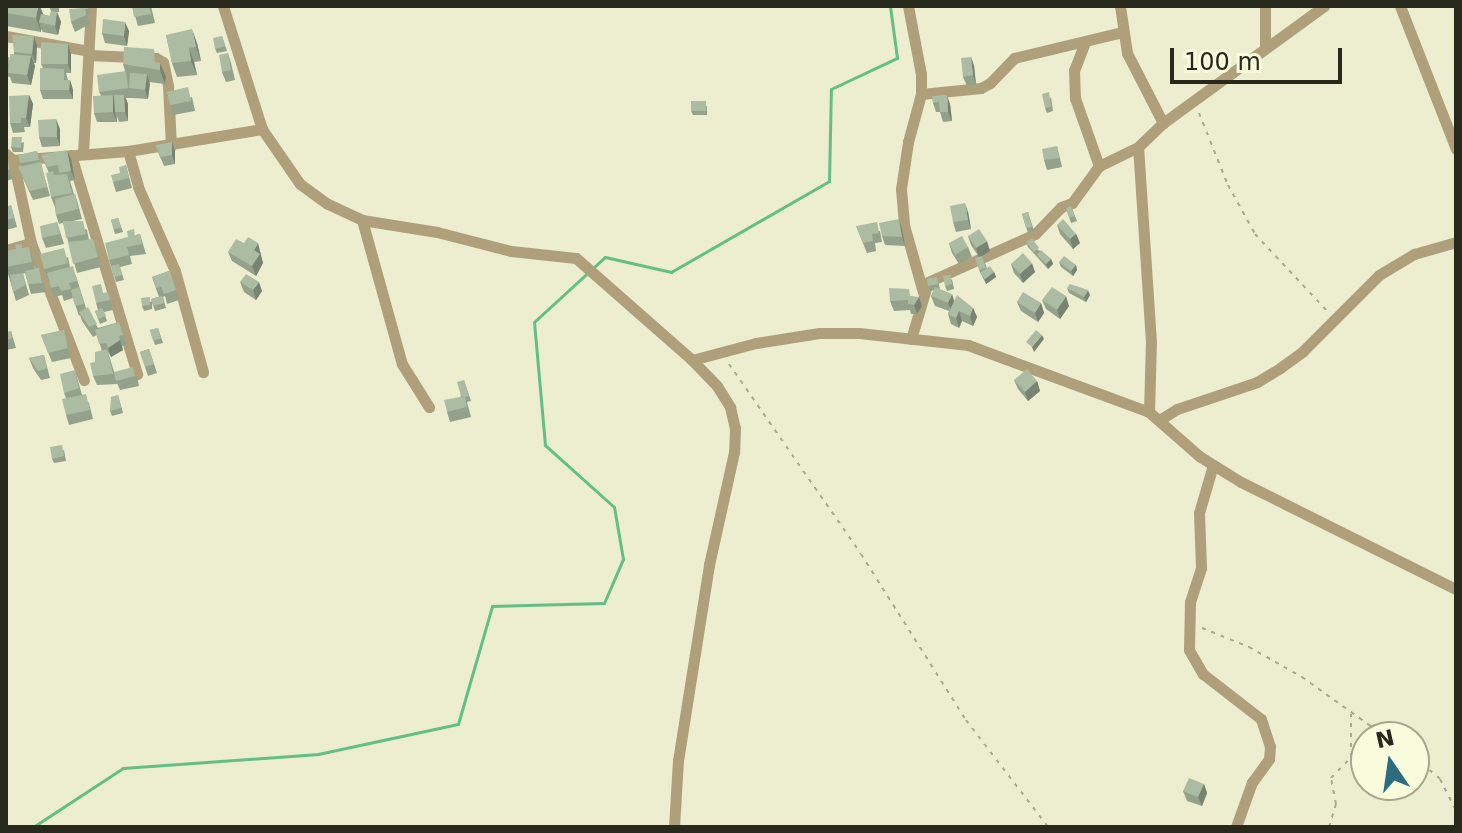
<!DOCTYPE html>
<html>
<head>
<meta charset="utf-8">
<style>
	body { margin:0 }
	#map { position:relative; width:1462px; height:833px; overflow:hidden; background:#eceecf; font-family:"DejaVu Sans",sans-serif }
	div>[style] { position:absolute }
	.stream>* { height:3px; margin:-1.5px; padding:0 1.5px; transform-origin:1.5px; border-radius:1.5px; background:#64bf87 }
	.path>* { height:2px; margin-top:-1px; transform-origin:0; background:repeating-linear-gradient(90deg,#a7a991 0 4px,transparent 0 10px) }
	.minor>* { height:11px; margin:-5.5px; padding:0 5.5px; transform-origin:5.5px; border-radius:5.5px; background:#afa07b }
	.wall>* { inset:0; background:#94a28b }
	.shaded-wall>* { inset:0; background:#788471 }
	.building>* { inset:0; background:#acbca2 }
	span { translate:-50% -50%; white-space:nowrap; text-align:center; line-height:1.15; -webkit-text-stroke:7px #f9fcdc; paint-order:stroke }
	.frame { position:absolute; inset:0; border:8px solid #28291d; pointer-events:none }
	.north { position:absolute; left:1350px; top:721px; width:80px; height:80px; box-sizing:border-box; background:#f9fcdc; border:2px solid #a5a890; border-radius:50%; rotate:347deg; font-size:22px; font-weight:700; line-height:32px; text-align:center; color:#28291d }
	.north::after { content:''; display:block; margin:auto; width:28px; height:36px; background:#2c6c80; clip-path:polygon(50% 0,100% 100%,50% 72%,0 100%) }
	.scale { position:absolute; left:1170px; top:48px; width:172px; height:36px; box-sizing:border-box; border:4px solid #28291d; border-top:0; padding-left:10px; font-size:24px; line-height:28px; white-space:nowrap; color:#28291d; -webkit-text-stroke:6px #f9fcdc; paint-order:stroke }
</style>
</head>
<body>
<div id="map">
	<div class="stream">
		<div style="left:33px;top:827px;width:108px;rotate:-33.2deg"></div>
		<div style="left:123px;top:768px;width:196px;rotate:-4.1deg"></div>
		<div style="left:318px;top:754px;width:143px;rotate:-12.1deg"></div>
		<div style="left:458px;top:724px;width:123px;rotate:-73.9deg"></div>
		<div style="left:492px;top:606px;width:112px;rotate:-1.5deg"></div>
		<div style="left:604px;top:603px;width:48px;rotate:-66.6deg"></div>
		<div style="left:623px;top:559px;width:53px;rotate:-99.8deg"></div>
		<div style="left:614px;top:507px;width:93px;rotate:-138.1deg"></div>
		<div style="left:545px;top:445px;width:123px;rotate:-95.1deg"></div>
		<div style="left:534px;top:322px;width:96px;rotate:-42.5deg"></div>
		<div style="left:605px;top:257px;width:68px;rotate:12.8deg"></div>
		<div style="left:671px;top:272px;width:182px;rotate:-29.9deg"></div>
		<div style="left:829px;top:181px;width:92px;rotate:-88.8deg"></div>
		<div style="left:831px;top:89px;width:73px;rotate:-25.2deg"></div>
		<div style="left:897px;top:58px;width:52px;rotate:-97.7deg"></div>
	</div>
	<div class="path">
		<div style="left:1199px;top:113px;width:78px;rotate:68.1deg"></div>
		<div style="left:1228px;top:185px;width:56px;rotate:61.1deg"></div>
		<div style="left:1255px;top:234px;width:104px;rotate:46.9deg"></div>
		<div style="left:729px;top:364px;width:231px;rotate:55.2deg"></div>
		<div style="left:861px;top:554px;width:196px;rotate:57.7deg"></div>
		<div style="left:966px;top:720px;width:135px;rotate:52.5deg"></div>
		<div style="left:1202px;top:628px;width:51px;rotate:22deg"></div>
		<div style="left:1249px;top:647px;width:61px;rotate:29.5deg"></div>
		<div style="left:1302px;top:677px;width:103px;rotate:35.5deg"></div>
		<div style="left:1414px;top:757px;width:34px;rotate:40deg"></div>
		<div style="left:1440px;top:779px;width:35px;rotate:63deg"></div>
		<div style="left:1329px;top:827px;width:24px;rotate:-73deg"></div>
		<div style="left:1336px;top:804px;width:26px;rotate:-101deg"></div>
		<div style="left:1331px;top:778px;width:29px;rotate:-46deg"></div>
		<div style="left:1351px;top:757px;width:43px;rotate:-90deg"></div>
		<div style="left:1358px;top:827px;width:98px;rotate:-0.6deg"></div>
	</div>
	<div class="minor">
		<div style="left:223px;top:6px;width:129px;rotate:72.4deg"></div>
		<div style="left:262px;top:129px;width:67px;rotate:55.4deg"></div>
		<div style="left:300px;top:184px;width:34px;rotate:36deg"></div>
		<div style="left:328px;top:204px;width:38px;rotate:25deg"></div>
		<div style="left:362px;top:220px;width:76px;rotate:9.1deg"></div>
		<div style="left:437px;top:232px;width:76px;rotate:14.4deg"></div>
		<div style="left:511px;top:251px;width:65px;rotate:6.1deg"></div>
		<div style="left:576px;top:258px;width:154px;rotate:41.3deg"></div>
		<div style="left:692px;top:360px;width:36px;rotate:46deg"></div>
		<div style="left:717px;top:386px;width:25px;rotate:58deg"></div>
		<div style="left:730px;top:407px;width:22px;rotate:77deg"></div>
		<div style="left:735px;top:428px;width:24px;rotate:92deg"></div>
		<div style="left:734px;top:452px;width:116px;rotate:102.5deg"></div>
		<div style="left:709px;top:565px;width:197px;rotate:99deg"></div>
		<div style="left:678px;top:760px;width:67px;rotate:93.4deg"></div>
		<div style="left:908px;top:6px;width:69px;rotate:79.2deg"></div>
		<div style="left:921px;top:74px;width:20px;rotate:90deg"></div>
		<div style="left:921px;top:94px;width:50px;rotate:105.2deg"></div>
		<div style="left:908px;top:142px;width:48px;rotate:98.5deg"></div>
		<div style="left:901px;top:189px;width:36px;rotate:85deg"></div>
		<div style="left:904px;top:225px;width:70px;rotate:74.2deg"></div>
		<div style="left:1120px;top:6px;width:48px;rotate:81.5deg"></div>
		<div style="left:1127px;top:53px;width:79px;rotate:62.8deg"></div>
		<div style="left:1400px;top:6px;width:154px;rotate:68.6deg"></div>
		<div style="left:6px;top:36px;width:84px;rotate:10.2deg"></div>
		<div style="left:1085px;top:42px;width:30px;rotate:111deg"></div>
		<div style="left:1074px;top:70px;width:28px;rotate:88deg"></div>
		<div style="left:1075px;top:98px;width:72px;rotate:70.6deg"></div>
		<div style="left:1265px;top:47px;width:41px;rotate:-90deg"></div>
		<div style="left:89px;top:55px;width:67px;rotate:2.6deg"></div>
		<div style="left:156px;top:58px;width:8px;rotate:30deg"></div>
		<div style="left:163px;top:62px;width:25px;rotate:78deg"></div>
		<div style="left:168px;top:86px;width:60px;rotate:87.1deg"></div>
		<div style="left:921px;top:94px;width:60px;rotate:-5.7deg"></div>
		<div style="left:981px;top:88px;width:10px;rotate:-29deg"></div>
		<div style="left:990px;top:83px;width:35px;rotate:-46deg"></div>
		<div style="left:1014px;top:58px;width:111px;rotate:-13.5deg"></div>
		<div style="left:128px;top:151px;width:37px;rotate:74deg"></div>
		<div style="left:138px;top:187px;width:92px;rotate:66.2deg"></div>
		<div style="left:175px;top:271px;width:105px;rotate:74.5deg"></div>
		<div style="left:83px;top:153px;width:147px;rotate:-86.9deg"></div>
		<div style="left:6px;top:154px;width:9px;rotate:41deg"></div>
		<div style="left:13px;top:160px;width:115px;rotate:-4.5deg"></div>
		<div style="left:128px;top:151px;width:136px;rotate:-9.3deg"></div>
		<div style="left:71px;top:155px;width:229px;rotate:73.2deg"></div>
		<div style="left:13px;top:160px;width:85px;rotate:77.8deg"></div>
		<div style="left:31px;top:243px;width:147px;rotate:68.9deg"></div>
		<div style="left:362px;top:220px;width:149px;rotate:74.5deg"></div>
		<div style="left:402px;top:364px;width:51px;rotate:57.9deg"></div>
		<div style="left:6px;top:250px;width:26px;rotate:-16deg"></div>
		<div style="left:911px;top:339px;width:59px;rotate:-73.4deg"></div>
		<div style="left:928px;top:282px;width:117px;rotate:-24.2deg"></div>
		<div style="left:1035px;top:234px;width:37px;rotate:-46deg"></div>
		<div style="left:1061px;top:207px;width:12px;rotate:-20deg"></div>
		<div style="left:1072px;top:203px;width:46px;rotate:-53.9deg"></div>
		<div style="left:1099px;top:166px;width:43px;rotate:-26deg"></div>
		<div style="left:692px;top:360px;width:66px;rotate:-14.9deg"></div>
		<div style="left:756px;top:343px;width:64px;rotate:-9deg"></div>
		<div style="left:819px;top:333px;width:40px"></div>
		<div style="left:859px;top:333px;width:110px;rotate:6.3deg"></div>
		<div style="left:968px;top:345px;width:193px;rotate:20.3deg"></div>
		<div style="left:1149px;top:412px;width:67px;rotate:41.3deg"></div>
		<div style="left:1199px;top:456px;width:49px;rotate:31.8deg"></div>
		<div style="left:1241px;top:482px;width:240px;rotate:26.5deg"></div>
		<div style="left:1149px;top:412px;width:70px;rotate:-88.4deg"></div>
		<div style="left:1151px;top:342px;width:195px;rotate:-93.8deg"></div>
		<div style="left:1138px;top:147px;width:35px;rotate:-44deg"></div>
		<div style="left:1163px;top:123px;width:199px;rotate:-36deg"></div>
		<div style="left:1161px;top:419px;width:19px;rotate:-32deg"></div>
		<div style="left:1177px;top:409px;width:84px;rotate:-18.6deg"></div>
		<div style="left:1257px;top:382px;width:27px;rotate:-31deg"></div>
		<div style="left:1280px;top:368px;width:29px;rotate:-36deg"></div>
		<div style="left:1303px;top:351px;width:107px;rotate:-45deg"></div>
		<div style="left:1379px;top:275px;width:41px;rotate:-31deg"></div>
		<div style="left:1414px;top:254px;width:44px;rotate:-15.9deg"></div>
		<div style="left:1213px;top:465px;width:50px;rotate:106.3deg"></div>
		<div style="left:1199px;top:513px;width:55px;rotate:87.9deg"></div>
		<div style="left:1201px;top:568px;width:36px;rotate:108deg"></div>
		<div style="left:1190px;top:602px;width:48px;rotate:91.2deg"></div>
		<div style="left:1189px;top:650px;width:28px;rotate:60deg"></div>
		<div style="left:1203px;top:674px;width:73px;rotate:37.8deg"></div>
		<div style="left:1261px;top:719px;width:28px;rotate:72deg"></div>
		<div style="left:1270px;top:746px;width:13px;rotate:94deg"></div>
		<div style="left:1269px;top:759px;width:29px;rotate:126deg"></div>
		<div style="left:1252px;top:782px;width:48px;rotate:109.6deg"></div>
	</div>
	<div class="wall">
		<div style="clip-path:polygon(6px 6px,50px 16px,51px 11px,49px 6px,59px 6px,59px 12px,57px 12px,61px 22px,58px 35px,43px 32px,41px 29px,41px 32px,6px 26px)"></div>
		<div style="clip-path:polygon(80px 6px,88px 6px,90px 14px,87px 14px,90px 24px,75px 32px,71px 22px,80px 9px)"></div>
		<div style="clip-path:polygon(132px 6px,151px 6px,155px 23px,138px 26px)"></div>
		<div style="clip-path:polygon(129px 31px,127px 46px,105px 43px,102px 33px)"></div>
		<div style="clip-path:polygon(166px 35px,197px 43px,201px 61px,194px 62px,197px 75px,177px 77px,172px 63px)"></div>
		<div style="clip-path:polygon(34px 36px,37px 46px,36px 63px,34px 63px,35px 66px,31px 85px,12px 83px,10px 77px,6px 76px,6px 57px,10px 60px,14px 55px,14px 52px)"></div>
		<div style="clip-path:polygon(222px 36px,227px 51px,217px 53px,215px 49px)"></div>
		<div style="clip-path:polygon(68px 44px,71px 54px,71px 73px,66px 73px,68px 80px,70px 80px,73px 90px,73px 99px,43px 99px,40px 90px,43px 68px,41px 64px)"></div>
		<div style="clip-path:polygon(228px 53px,231px 63px,235px 80px,226px 82px,222px 72px)"></div>
		<div style="clip-path:polygon(971px 57px,974px 66px,976px 85px,967px 86px,963px 77px)"></div>
		<div style="clip-path:polygon(159px 63px,166px 77px,165px 84px,149px 82px,148px 99px,132px 98px,131px 95px,132px 98px,126px 98px,128px 104px,128px 121px,119px 122px,117px 116px,117px 122px,97px 122px,94px 113px,101px 95px,99px 92px,125px 71px,123px 64px)"></div>
		<div style="clip-path:polygon(29px 95px,33px 104px,30px 127px,24px 127px,25px 132px,13px 133px,10px 123px)"></div>
		<div style="clip-path:polygon(932px 96px,950px 104px,952px 121px,943px 122px,940px 112px,936px 112px,933px 103px)"></div>
		<div style="clip-path:polygon(192px 97px,195px 111px,173px 115px,170px 105px)"></div>
		<div style="clip-path:polygon(1051px 97px,1053px 111px,1047px 113px,1045px 108px)"></div>
		<div style="clip-path:polygon(707px 106px,707px 115px,693px 115px,691px 111px)"></div>
		<div style="clip-path:polygon(60px 129px,60px 146px,42px 147px,39px 137px)"></div>
		<div style="clip-path:polygon(24px 142px,23px 152px,13px 152px,11px 147px)"></div>
		<div style="clip-path:polygon(172px 142px,175px 151px,175px 164px,164px 166px,155px 145px)"></div>
		<div style="clip-path:polygon(1057px 146px,1062px 167px,1047px 170px,1044px 160px)"></div>
		<div style="clip-path:polygon(6px 151px,13px 179px,6px 181px)"></div>
		<div style="clip-path:polygon(37px 151px,50px 196px,33px 200px,18px 167px,21px 167px,18px 155px)"></div>
		<div style="clip-path:polygon(41px 155px,71px 159px,75px 180px,70px 181px,74px 194px,75px 194px,78px 204px,82px 219px,73px 221px,87px 230px,89px 240px,97px 249px,101px 267px,77px 273px,63px 223px,59px 224px,56px 215px,55px 207px,51px 197px,49px 173px)"></div>
		<div style="clip-path:polygon(126px 165px,132px 188px,116px 192px,113px 182px)"></div>
		<div style="clip-path:polygon(11px 205px,17px 227px,6px 230px,6px 207px)"></div>
		<div style="clip-path:polygon(1071px 206px,1077px 221px,1071px 223px,1066px 208px)"></div>
		<div style="clip-path:polygon(968px 212px,971px 229px,956px 232px,953px 222px)"></div>
		<div style="clip-path:polygon(1028px 212px,1034px 231px,1028px 233px,1022px 214px)"></div>
		<div style="clip-path:polygon(118px 218px,123px 232px,115px 234px,111px 220px)"></div>
		<div style="clip-path:polygon(899px 219px,902px 229px,905px 246px,885px 245px,882px 236px)"></div>
		<div style="clip-path:polygon(57px 222px,64px 244px,46px 248px,42px 238px)"></div>
		<div style="clip-path:polygon(1057px 225px,1076px 234px,1080px 243px,1073px 249px,1060px 234px)"></div>
		<div style="clip-path:polygon(856px 226px,880px 231px,882px 242px,875px 243px,876px 251px,867px 253px)"></div>
		<div style="clip-path:polygon(140px 234px,146px 254px,130px 256px,132px 264px,120px 267px,124px 280px,116px 282px,109px 260px,136px 235px)"></div>
		<div style="clip-path:polygon(968px 236px,990px 251px,982px 256px,987px 268px,994px 272px,996px 277px,986px 284px,979px 270px,979px 257px,971px 245px)"></div>
		<div style="clip-path:polygon(1026px 242px,1040px 251px,1051px 259px,1053px 264px,1048px 269px,1028px 247px)"></div>
		<div style="clip-path:polygon(244px 243px,261px 253px,260px 254px,263px 263px,256px 276px,232px 261px,228px 252px)"></div>
		<div style="clip-path:polygon(949px 243px,968px 247px,972px 257px,959px 264px,952px 253px)"></div>
		<div style="clip-path:polygon(22px 244px,23px 248px,29px 247px,33px 257px,35px 269px,42px 277px,46px 292px,31px 294px,25px 273px,23px 274px,29px 295px,16px 301px,6px 267px,16px 249px)"></div>
		<div style="clip-path:polygon(68px 257px,70px 267px,76px 276px,86px 308px,98px 328px,119px 322px,127px 344px,122px 346px,123px 350px,111px 357px,108px 352px,116px 378px,114px 372px,137px 377px,139px 386px,120px 390px,116px 381px,117px 384px,97px 385px,93px 376px,95px 362px,102px 351px,97px 335px,93px 337px,82px 321px,80px 315px,79px 316px,73px 298px,64px 301px,62px 295px,54px 297px,44px 269px)"></div>
		<div style="clip-path:polygon(1059px 262px,1076px 265px,1077px 270px,1073px 276px,1061px 267px)"></div>
		<div style="clip-path:polygon(1011px 264px,1035px 272px,1023px 283px,1014px 273px)"></div>
		<div style="clip-path:polygon(169px 271px,179px 300px,167px 304px,165px 296px,163px 297px,166px 308px,155px 311px,151px 299px,159px 297px,152px 277px)"></div>
		<div style="clip-path:polygon(937px 277px,940px 289px,939px 289px,954px 301px,973px 308px,977px 317px,973px 326px,962px 321px,959px 328px,951px 324px,948px 314px,949px 311px,935px 306px,931px 296px,934px 290px,930px 291px,928px 286px)"></div>
		<div style="clip-path:polygon(952px 279px,954px 289px,947px 291px,945px 286px)"></div>
		<div style="clip-path:polygon(240px 282px,262px 291px,256px 300px,244px 292px)"></div>
		<div style="clip-path:polygon(1067px 288px,1090px 295px,1086px 302px,1069px 293px)"></div>
		<div style="clip-path:polygon(104px 293px,111px 301px,113px 310px,104px 312px,107px 321px,100px 324px,95px 311px,98px 310px,96px 303px)"></div>
		<div style="clip-path:polygon(912px 296px,922px 306px,917px 314px,911px 314px,910px 310px,894px 311px,890px 301px)"></div>
		<div style="clip-path:polygon(1042px 300px,1069px 306px,1060px 319px,1046px 309px)"></div>
		<div style="clip-path:polygon(152px 301px,152px 309px,144px 311px,142px 306px)"></div>
		<div style="clip-path:polygon(1017px 302px,1041px 303px,1044px 313px,1038px 322px,1021px 311px)"></div>
		<div style="clip-path:polygon(6px 324px,8px 332px,11px 331px,16px 348px,6px 350px)"></div>
		<div style="clip-path:polygon(158px 328px,163px 343px,155px 345px,150px 330px)"></div>
		<div style="clip-path:polygon(64px 330px,71px 358px,52px 362px,41px 335px)"></div>
		<div style="clip-path:polygon(149px 349px,157px 373px,148px 376px,140px 352px)"></div>
		<div style="clip-path:polygon(44px 355px,50px 378px,41px 380px,33px 368px,29px 358px)"></div>
		<div style="clip-path:polygon(75px 370px,82px 395px,89px 403px,93px 419px,69px 425px,66px 415px,66px 398px,64px 393px)"></div>
		<div style="clip-path:polygon(464px 380px,471px 401px,467px 402px,471px 417px,450px 422px,447px 412px,461px 396px)"></div>
		<div style="clip-path:polygon(1014px 380px,1037px 381px,1040px 391px,1028px 401px,1018px 389px)"></div>
		<div style="clip-path:polygon(118px 395px,123px 413px,112px 416px,110px 411px)"></div>
		<div style="clip-path:polygon(64px 450px,66px 461px,54px 463px,52px 459px)"></div>
		<div style="clip-path:polygon(1204px 784px,1207px 793px,1202px 806px,1187px 801px,1183px 791px)"></div>
	</div>
	<div class="shaded-wall">
		<div style="clip-path:polygon(38px 6px,40px 6px,44px 16px,39px 22px,41px 29px,41px 32px,36px 18px)"></div>
		<div style="clip-path:polygon(57px 12px,61px 22px,58px 35px,55px 26px)"></div>
		<div style="clip-path:polygon(125px 22px,129px 31px,127px 46px,124px 36px)"></div>
		<div style="clip-path:polygon(192px 29px,197px 43px,201px 61px,196px 47px)"></div>
		<div style="clip-path:polygon(34px 36px,37px 46px,36px 63px,32px 54px)"></div>
		<div style="clip-path:polygon(68px 44px,71px 54px,71px 73px,68px 64px)"></div>
		<div style="clip-path:polygon(189px 48px,194px 62px,197px 75px,191px 61px)"></div>
		<div style="clip-path:polygon(31px 56px,35px 66px,31px 85px,27px 75px)"></div>
		<div style="clip-path:polygon(971px 57px,974px 66px,976px 85px,973px 75px)"></div>
		<div style="clip-path:polygon(160px 63px,166px 77px,165px 84px,160px 70px)"></div>
		<div style="clip-path:polygon(147px 74px,150px 84px,148px 99px,145px 90px)"></div>
		<div style="clip-path:polygon(70px 80px,73px 90px,73px 99px,69px 90px)"></div>
		<div style="clip-path:polygon(29px 95px,33px 104px,30px 127px,26px 118px)"></div>
		<div style="clip-path:polygon(113px 95px,116px 104px,115px 112px,117px 122px,113px 112px)"></div>
		<div style="clip-path:polygon(124px 95px,128px 104px,128px 121px,125px 112px)"></div>
		<div style="clip-path:polygon(947px 95px,950px 104px,952px 121px,948px 112px)"></div>
		<div style="clip-path:polygon(56px 119px,60px 129px,60px 146px,57px 137px)"></div>
		<div style="clip-path:polygon(172px 142px,175px 151px,175px 164px,172px 155px)"></div>
		<div style="clip-path:polygon(67px 150px,71px 159px,75px 180px,71px 171px)"></div>
		<div style="clip-path:polygon(965px 203px,968px 212px,971px 229px,968px 220px)"></div>
		<div style="clip-path:polygon(899px 219px,902px 229px,905px 246px,902px 237px)"></div>
		<div style="clip-path:polygon(1076px 234px,1080px 243px,1073px 249px,1070px 239px)"></div>
		<div style="clip-path:polygon(987px 241px,990px 251px,979px 258px,976px 248px)"></div>
		<div style="clip-path:polygon(258px 243px,263px 263px,256px 276px,252px 266px,254px 250px)"></div>
		<div style="clip-path:polygon(1051px 259px,1053px 264px,1048px 269px,1046px 264px)"></div>
		<div style="clip-path:polygon(1032px 263px,1035px 272px,1023px 283px,1020px 274px)"></div>
		<div style="clip-path:polygon(1076px 265px,1077px 270px,1073px 276px,1071px 271px)"></div>
		<div style="clip-path:polygon(994px 272px,996px 277px,986px 284px,985px 279px)"></div>
		<div style="clip-path:polygon(259px 282px,262px 291px,256px 300px,253px 290px)"></div>
		<div style="clip-path:polygon(1088px 290px,1090px 295px,1086px 302px,1084px 297px)"></div>
		<div style="clip-path:polygon(952px 294px,955px 303px,952px 312px,948px 303px)"></div>
		<div style="clip-path:polygon(1066px 296px,1069px 306px,1060px 319px,1057px 310px)"></div>
		<div style="clip-path:polygon(919px 297px,922px 306px,917px 314px,914px 305px)"></div>
		<div style="clip-path:polygon(1041px 303px,1044px 313px,1038px 322px,1035px 313px)"></div>
		<div style="clip-path:polygon(973px 308px,977px 317px,973px 326px,970px 316px)"></div>
		<div style="clip-path:polygon(959px 311px,962px 321px,959px 328px,956px 318px)"></div>
		<div style="clip-path:polygon(1042px 335px,1044px 339px,1034px 352px,1032px 347px)"></div>
		<div style="clip-path:polygon(120px 340px,123px 350px,111px 357px,108px 348px)"></div>
		<div style="clip-path:polygon(1037px 381px,1040px 391px,1028px 401px,1025px 392px)"></div>
		<div style="clip-path:polygon(1204px 784px,1207px 793px,1202px 806px,1198px 797px)"></div>
	</div>
	<div class="building">
		<div style="clip-path:polygon(6px 6px,38px 6px,36px 18px,6px 13px)"></div>
		<div style="clip-path:polygon(80px 6px,87px 6px,88px 9px,80px 9px)"></div>
		<div style="clip-path:polygon(132px 6px,149px 6px,151px 14px,134px 17px)"></div>
		<div style="clip-path:polygon(85px 8px,86px 15px,71px 22px,69px 9px)"></div>
		<div style="clip-path:polygon(51px 11px,57px 12px,55px 26px,39px 22px,41px 14px,50px 16px)"></div>
		<div style="clip-path:polygon(103px 19px,125px 22px,124px 36px,102px 33px)"></div>
		<div style="clip-path:polygon(192px 29px,196px 47px,189px 48px,191px 61px,172px 63px,166px 35px)"></div>
		<div style="clip-path:polygon(12px 35px,34px 36px,32px 54px,14px 52px)"></div>
		<div style="clip-path:polygon(222px 36px,225px 46px,215px 49px,213px 38px)"></div>
		<div style="clip-path:polygon(41px 42px,68px 44px,68px 64px,41px 64px)"></div>
		<div style="clip-path:polygon(124px 47px,154px 49px,155px 62px,160px 63px,160px 70px,123px 64px)"></div>
		<div style="clip-path:polygon(228px 53px,231px 70px,222px 72px,219px 55px)"></div>
		<div style="clip-path:polygon(10px 54px,31px 56px,27px 75px,8px 73px)"></div>
		<div style="clip-path:polygon(6px 57px,9px 57px,8px 72px,6px 72px)"></div>
		<div style="clip-path:polygon(971px 57px,973px 75px,963px 77px,961px 58px)"></div>
		<div style="clip-path:polygon(40px 68px,64px 69px,64px 80px,70px 80px,69px 90px,40px 90px)"></div>
		<div style="clip-path:polygon(126px 71px,128px 88px,99px 92px,97px 75px)"></div>
		<div style="clip-path:polygon(130px 73px,147px 74px,145px 90px,129px 88px)"></div>
		<div style="clip-path:polygon(188px 87px,191px 101px,170px 105px,167px 92px)"></div>
		<div style="clip-path:polygon(1049px 92px,1051px 107px,1045px 108px,1042px 94px)"></div>
		<div style="clip-path:polygon(29px 95px,26px 118px,21px 118px,21px 123px,10px 123px,9px 96px)"></div>
		<div style="clip-path:polygon(113px 95px,113px 112px,94px 113px,93px 96px)"></div>
		<div style="clip-path:polygon(114px 95px,124px 95px,125px 112px,115px 112px)"></div>
		<div style="clip-path:polygon(947px 95px,948px 112px,940px 112px,939px 102px,933px 103px,932px 96px)"></div>
		<div style="clip-path:polygon(691px 101px,706px 101px,706px 111px,691px 111px)"></div>
		<div style="clip-path:polygon(56px 119px,57px 137px,39px 137px,38px 120px)"></div>
		<div style="clip-path:polygon(12px 137px,22px 137px,21px 148px,11px 147px)"></div>
		<div style="clip-path:polygon(172px 142px,172px 155px,161px 157px,155px 145px)"></div>
		<div style="clip-path:polygon(1057px 146px,1059px 158px,1044px 160px,1042px 149px)"></div>
		<div style="clip-path:polygon(67px 150px,71px 171px,59px 173px,58px 165px,47px 167px,41px 155px)"></div>
		<div style="clip-path:polygon(37px 151px,39px 160px,20px 163px,18px 155px)"></div>
		<div style="clip-path:polygon(6px 152px,10px 169px,6px 171px)"></div>
		<div style="clip-path:polygon(41px 162px,47px 187px,30px 191px,18px 167px)"></div>
		<div style="clip-path:polygon(126px 165px,129px 178px,113px 182px,111px 175px,120px 173px,119px 167px)"></div>
		<div style="clip-path:polygon(53px 171px,54px 175px,67px 174px,72px 193px,51px 197px,46px 173px)"></div>
		<div style="clip-path:polygon(75px 194px,78px 209px,56px 215px,55px 199px)"></div>
		<div style="clip-path:polygon(965px 203px,968px 220px,953px 222px,950px 206px)"></div>
		<div style="clip-path:polygon(11px 205px,14px 218px,6px 220px,6px 207px)"></div>
		<div style="clip-path:polygon(1071px 206px,1075px 216px,1069px 218px,1066px 208px)"></div>
		<div style="clip-path:polygon(1028px 212px,1032px 227px,1026px 228px,1022px 214px)"></div>
		<div style="clip-path:polygon(118px 218px,121px 228px,114px 229px,111px 220px)"></div>
		<div style="clip-path:polygon(899px 219px,902px 237px,882px 236px,879px 223px)"></div>
		<div style="clip-path:polygon(1063px 219px,1076px 234px,1070px 239px,1057px 225px)"></div>
		<div style="clip-path:polygon(63px 221px,83px 221px,86px 234px,66px 238px)"></div>
		<div style="clip-path:polygon(57px 222px,60px 234px,42px 238px,40px 226px)"></div>
		<div style="clip-path:polygon(877px 222px,879px 233px,872px 234px,873px 241px,863px 243px,856px 226px)"></div>
		<div style="clip-path:polygon(134px 229px,135px 236px,140px 234px,142px 244px,127px 247px,129px 255px,109px 260px,105px 243px,128px 237px,127px 231px)"></div>
		<div style="clip-path:polygon(979px 229px,987px 241px,976px 248px,968px 236px)"></div>
		<div style="clip-path:polygon(962px 236px,968px 247px,955px 255px,949px 243px)"></div>
		<div style="clip-path:polygon(248px 237px,258px 243px,254px 250px,260px 254px,252px 266px,228px 252px,236px 239px,244px 243px)"></div>
		<div style="clip-path:polygon(1032px 238px,1039px 248px,1034px 252px,1026px 242px)"></div>
		<div style="clip-path:polygon(93px 239px,98px 257px,73px 264px,68px 242px)"></div>
		<div style="clip-path:polygon(22px 244px,22px 248px,29px 247px,32px 262px,6px 267px,6px 251px,16px 249px,15px 245px)"></div>
		<div style="clip-path:polygon(64px 248px,68px 263px,44px 269px,40px 254px)"></div>
		<div style="clip-path:polygon(1041px 250px,1051px 259px,1046px 264px,1037px 255px)"></div>
		<div style="clip-path:polygon(1023px 253px,1032px 263px,1020px 274px,1011px 264px)"></div>
		<div style="clip-path:polygon(982px 256px,986px 268px,979px 270px,975px 258px)"></div>
		<div style="clip-path:polygon(1064px 256px,1076px 265px,1071px 271px,1059px 262px)"></div>
		<div style="clip-path:polygon(119px 264px,122px 275px,114px 277px,111px 266px)"></div>
		<div style="clip-path:polygon(73px 266px,77px 281px,69px 283px,71px 289px,61px 291px,59px 286px,51px 288px,47px 273px)"></div>
		<div style="clip-path:polygon(990px 266px,994px 272px,985px 279px,980px 273px)"></div>
		<div style="clip-path:polygon(39px 268px,42px 283px,28px 284px,25px 271px)"></div>
		<div style="clip-path:polygon(169px 271px,176px 290px,164px 294px,161px 287px,156px 288px,152px 277px)"></div>
		<div style="clip-path:polygon(23px 273px,25px 285px,13px 292px,10px 275px)"></div>
		<div style="clip-path:polygon(246px 274px,259px 282px,253px 290px,240px 282px)"></div>
		<div style="clip-path:polygon(950px 275px,952px 284px,945px 286px,943px 276px)"></div>
		<div style="clip-path:polygon(937px 277px,938px 284px,928px 286px,927px 279px)"></div>
		<div style="clip-path:polygon(101px 284px,103px 293px,108px 292px,110px 300px,96px 303px,92px 286px)"></div>
		<div style="clip-path:polygon(1070px 284px,1088px 290px,1084px 297px,1067px 288px)"></div>
		<div style="clip-path:polygon(79px 287px,84px 304px,75px 306px,71px 290px)"></div>
		<div style="clip-path:polygon(935px 287px,952px 294px,948px 303px,931px 296px)"></div>
		<div style="clip-path:polygon(1052px 287px,1066px 296px,1057px 310px,1042px 300px)"></div>
		<div style="clip-path:polygon(889px 288px,909px 289px,910px 296px,919px 297px,914px 305px,908px 304px,908px 300px,890px 301px)"></div>
		<div style="clip-path:polygon(1023px 292px,1041px 303px,1035px 313px,1017px 302px)"></div>
		<div style="clip-path:polygon(957px 295px,973px 308px,970px 316px,959px 311px,956px 318px,948px 314px)"></div>
		<div style="clip-path:polygon(162px 296px,164px 303px,153px 306px,151px 299px)"></div>
		<div style="clip-path:polygon(150px 297px,150px 305px,142px 306px,141px 298px)"></div>
		<div style="clip-path:polygon(88px 307px,97px 324px,89px 327px,79px 312px)"></div>
		<div style="clip-path:polygon(102px 308px,106px 316px,98px 319px,95px 311px)"></div>
		<div style="clip-path:polygon(119px 322px,123px 335px,119px 336px,120px 340px,108px 348px,106px 343px,99px 344px,95px 330px)"></div>
		<div style="clip-path:polygon(158px 328px,161px 338px,153px 341px,150px 330px)"></div>
		<div style="clip-path:polygon(64px 330px,68px 348px,48px 353px,41px 335px)"></div>
		<div style="clip-path:polygon(1036px 330px,1042px 335px,1032px 347px,1026px 342px)"></div>
		<div style="clip-path:polygon(11px 331px,12px 338px,6px 340px,6px 332px)"></div>
		<div style="clip-path:polygon(107px 349px,113px 374px,93px 376px,90px 363px,95px 362px,95px 352px)"></div>
		<div style="clip-path:polygon(149px 349px,154px 364px,145px 367px,140px 352px)"></div>
		<div style="clip-path:polygon(44px 355px,47px 368px,38px 371px,29px 358px)"></div>
		<div style="clip-path:polygon(133px 367px,135px 376px,116px 381px,114px 372px)"></div>
		<div style="clip-path:polygon(1027px 369px,1037px 381px,1025px 392px,1014px 380px)"></div>
		<div style="clip-path:polygon(75px 370px,79px 388px,64px 393px,60px 374px)"></div>
		<div style="clip-path:polygon(464px 380px,469px 396px,465px 397px,465px 396px,461px 396px,457px 382px)"></div>
		<div style="clip-path:polygon(86px 394px,90px 410px,66px 415px,62px 399px)"></div>
		<div style="clip-path:polygon(118px 395px,121px 408px,110px 411px,111px 397px)"></div>
		<div style="clip-path:polygon(465px 396px,467px 407px,447px 412px,444px 400px)"></div>
		<div style="clip-path:polygon(62px 445px,64px 456px,52px 459px,50px 447px)"></div>
		<div style="clip-path:polygon(1189px 778px,1204px 784px,1198px 797px,1183px 791px)"></div>
	</div>
	<div class="frame"></div>
	<div class="north">N</div>
	<div class="scale">100 m</div>
</div>
</body>
</html>
